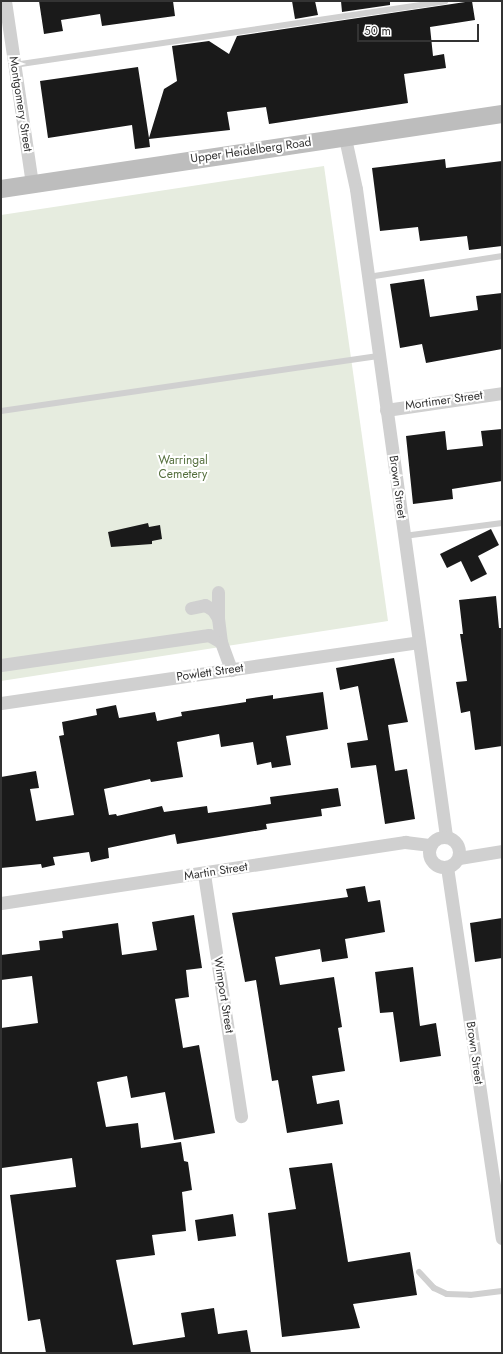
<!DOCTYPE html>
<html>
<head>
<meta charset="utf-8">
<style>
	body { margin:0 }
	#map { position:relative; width:503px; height:1354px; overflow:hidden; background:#fff; font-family:Jost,sans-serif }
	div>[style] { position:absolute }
	.green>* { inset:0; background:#e6ecdf }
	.building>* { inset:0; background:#1a1a1a }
	.service>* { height:6px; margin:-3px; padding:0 3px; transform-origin:3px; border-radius:3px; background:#d0d0d0 }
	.minor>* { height:13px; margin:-6.5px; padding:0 6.5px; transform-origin:6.5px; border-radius:6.5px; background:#d0d0d0 }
	.minor>.ring { margin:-6.5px; padding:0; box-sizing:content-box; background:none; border:13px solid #d0d0d0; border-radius:50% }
	.secondary>* { height:18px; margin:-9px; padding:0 9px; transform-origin:9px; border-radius:9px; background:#bdbdbd }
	span { translate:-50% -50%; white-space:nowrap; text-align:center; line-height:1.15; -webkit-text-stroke:4px #fff; paint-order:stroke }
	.street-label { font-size:12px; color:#333 }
	.park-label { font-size:12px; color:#56703f }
	.frame { position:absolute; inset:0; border:2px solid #333; pointer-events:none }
	.scale { position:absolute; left:357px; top:24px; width:122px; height:18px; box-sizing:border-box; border:2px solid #333; border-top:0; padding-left:5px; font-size:12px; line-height:14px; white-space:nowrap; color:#333; -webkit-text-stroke:3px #fff; paint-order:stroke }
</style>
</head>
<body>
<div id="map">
	<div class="green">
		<div style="clip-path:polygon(324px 166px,388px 621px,1px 681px,1px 215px)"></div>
	</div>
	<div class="building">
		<div style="clip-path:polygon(39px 1px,173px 1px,175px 16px,102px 26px,100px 14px,61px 20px,63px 31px,44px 34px)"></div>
		<div style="clip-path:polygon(292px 1px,315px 1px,318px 15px,295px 19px)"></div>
		<div style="clip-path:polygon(341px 1px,390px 1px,390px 5px,342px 12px)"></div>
		<div style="clip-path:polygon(472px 1px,475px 20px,430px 27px,433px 56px,444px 54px,446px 68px,404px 74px,408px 103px,269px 124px,266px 107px,227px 112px,230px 130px,149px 139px,150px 147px,135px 149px,132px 125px,48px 138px,40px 81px,138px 67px,149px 138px,164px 89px,177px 81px,172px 46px,209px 41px,229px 54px,237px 36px)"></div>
		<div style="clip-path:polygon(445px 159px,446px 168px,502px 161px,502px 246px,469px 250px,467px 236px,420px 241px,418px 227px,380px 231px,372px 168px)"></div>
		<div style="clip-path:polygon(424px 279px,430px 317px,478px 310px,476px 296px,502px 293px,502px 349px,426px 363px,422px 344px,400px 348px,390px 284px)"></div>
		<div style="clip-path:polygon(502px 429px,502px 481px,452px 489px,453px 499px,413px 504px,406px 436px,445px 431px,447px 450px,483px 446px,481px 431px)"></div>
		<div style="clip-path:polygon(148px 523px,149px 527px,160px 525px,162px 539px,152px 541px,152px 544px,111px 547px,108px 532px)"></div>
		<div style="clip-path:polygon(491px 529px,499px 545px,478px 556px,487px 574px,471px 582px,461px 561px,447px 568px,440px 554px)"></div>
		<div style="clip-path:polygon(496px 596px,499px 628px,502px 628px,502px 746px,475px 750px,470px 711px,461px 713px,456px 682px,467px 681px,460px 634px,463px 634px,459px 600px)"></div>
		<div style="clip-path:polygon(394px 658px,408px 722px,388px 725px,395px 771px,407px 769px,415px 819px,385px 824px,376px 765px,351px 768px,347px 743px,368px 740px,358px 686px,340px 690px,336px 668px)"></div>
		<div style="clip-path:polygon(323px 692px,328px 729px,286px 736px,291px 765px,272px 768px,271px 762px,257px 765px,253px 742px,221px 747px,219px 734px,177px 742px,183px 777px,151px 782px,150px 779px,104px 789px,109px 815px,116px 814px,117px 816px,162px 806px,164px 812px,207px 806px,208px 813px,271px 804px,270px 797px,338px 788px,341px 806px,321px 809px,322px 816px,266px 824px,267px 829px,177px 844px,175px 834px,108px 848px,109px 858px,91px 862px,89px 852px,53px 857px,55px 865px,42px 868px,41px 864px,1px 868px,1px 777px,36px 771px,39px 788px,30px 789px,36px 821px,74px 815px,59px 736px,64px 735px,62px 722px,97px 715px,96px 709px,116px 705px,119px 718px,155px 712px,157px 721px,182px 716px,181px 712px,246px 702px,246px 699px,273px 695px,273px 699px)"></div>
		<div style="clip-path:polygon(365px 886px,368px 902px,380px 900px,385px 932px,345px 939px,348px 958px,322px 962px,320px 949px,275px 957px,280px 985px,334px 977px,342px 1027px,338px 1028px,345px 1071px,312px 1076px,317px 1104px,339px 1100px,343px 1124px,287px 1133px,278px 1080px,272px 1081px,256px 980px,245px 982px,232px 913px,348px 897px,346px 889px)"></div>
		<div style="clip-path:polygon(194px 915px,202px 968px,186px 970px,189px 997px,175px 999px,183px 1048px,199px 1045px,215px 1133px,174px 1140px,165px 1092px,131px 1098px,127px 1076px,97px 1082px,106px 1127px,138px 1123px,141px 1148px,181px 1142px,184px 1161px,188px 1162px,192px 1190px,182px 1192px,186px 1231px,152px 1235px,155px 1255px,116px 1260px,133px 1345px,185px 1337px,181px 1313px,214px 1308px,218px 1334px,247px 1330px,251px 1353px,46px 1353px,40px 1319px,28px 1321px,10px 1195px,76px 1187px,72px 1158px,2px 1168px,1px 1028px,38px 1023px,32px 976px,1px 980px,1px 955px,40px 950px,39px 941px,63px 938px,62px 931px,118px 923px,122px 955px,157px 950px,152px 922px)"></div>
		<div style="clip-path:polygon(502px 918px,502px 958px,475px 962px,470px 923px)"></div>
		<div style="clip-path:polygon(413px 967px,420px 1026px,436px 1023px,441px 1056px,400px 1062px,393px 1012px,380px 1013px,375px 972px)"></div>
		<div style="clip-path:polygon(332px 1163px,348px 1262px,410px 1252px,417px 1295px,353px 1304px,360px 1328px,282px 1337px,268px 1213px,296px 1209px,289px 1168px)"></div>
		<div style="clip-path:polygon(233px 1214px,236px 1236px,198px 1241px,195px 1220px)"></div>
	</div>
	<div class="service">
		<div style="left:14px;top:65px;width:436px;rotate:-8.4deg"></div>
		<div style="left:368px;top:277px;width:136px;rotate:-8.9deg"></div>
		<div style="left:1px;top:411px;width:381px;rotate:-8.3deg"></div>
		<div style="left:404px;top:536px;width:99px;rotate:-7.6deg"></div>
		<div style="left:419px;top:1272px;width:22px;rotate:47deg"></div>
		<div style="left:434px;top:1288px;width:14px;rotate:25deg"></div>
		<div style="left:447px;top:1294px;width:23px;rotate:2deg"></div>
		<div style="left:470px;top:1295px;width:32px;rotate:-7deg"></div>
	</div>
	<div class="minor">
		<div style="left:5px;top:1px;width:185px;rotate:81.6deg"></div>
		<div style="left:345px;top:138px;width:52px;rotate:77.8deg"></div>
		<div style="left:356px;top:189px;width:653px;rotate:82.08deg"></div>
		<div style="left:386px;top:410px;width:117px;rotate:-8.3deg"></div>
		<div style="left:191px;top:608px;width:14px;rotate:-12deg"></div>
		<div style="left:205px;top:605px;width:9px;rotate:32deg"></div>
		<div style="left:213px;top:610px;width:9px;rotate:58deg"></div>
		<div style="left:218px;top:618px;width:24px;rotate:83deg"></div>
		<div style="left:218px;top:618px;width:26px;rotate:-90deg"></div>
		<div style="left:1px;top:665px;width:210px;rotate:-8.2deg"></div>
		<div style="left:209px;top:635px;width:14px;rotate:30deg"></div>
		<div style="left:221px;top:642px;width:30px;rotate:70deg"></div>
		<div style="left:1px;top:703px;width:422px;rotate:-8.3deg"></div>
		<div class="ring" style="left:429px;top:837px;width:17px;height:17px"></div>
		<div style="left:459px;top:858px;width:44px;rotate:-9.2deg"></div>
		<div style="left:447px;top:867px;width:375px;rotate:81.6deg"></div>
		<div style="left:204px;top:874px;width:245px;rotate:81.3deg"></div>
		<div style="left:1px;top:903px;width:409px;rotate:-8.6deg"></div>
		<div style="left:405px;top:842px;width:26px;rotate:7deg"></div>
	</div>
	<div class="secondary">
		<div style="left:1px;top:189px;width:507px;rotate:-8.51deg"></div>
	</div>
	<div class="street-label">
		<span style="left:20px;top:104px;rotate:81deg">Montgomery Street</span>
		<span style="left:251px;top:151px;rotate:-8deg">Upper Heidelberg Road</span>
		<span style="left:444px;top:401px;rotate:-8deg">Mortimer Street</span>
		<span style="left:397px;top:487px;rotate:82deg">Brown Street</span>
		<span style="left:210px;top:673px;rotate:-8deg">Powlett Street</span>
		<span style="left:216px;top:872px;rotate:-9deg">Martin Street</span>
		<span style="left:223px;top:995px;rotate:81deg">Wimport Street</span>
		<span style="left:474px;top:1053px;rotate:82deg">Brown Street</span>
	</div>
	<div class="park-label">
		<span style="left:183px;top:468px">Warringal<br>Cemetery</span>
	</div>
	<div class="frame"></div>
	<div class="scale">50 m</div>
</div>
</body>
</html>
